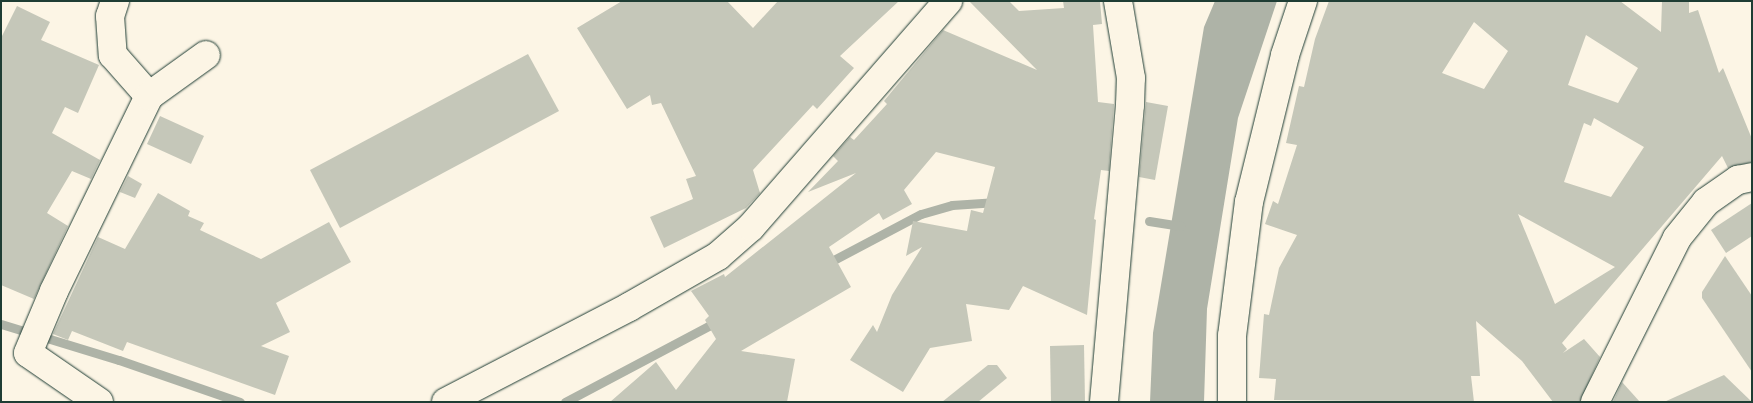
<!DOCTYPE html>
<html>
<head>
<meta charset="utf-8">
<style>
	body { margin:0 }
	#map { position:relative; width:1753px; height:403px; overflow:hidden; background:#fcf5e5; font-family:Mali,sans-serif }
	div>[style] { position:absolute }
	.water>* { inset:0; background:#aeb3a7 }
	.stream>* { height:9px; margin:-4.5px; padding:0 4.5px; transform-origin:4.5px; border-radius:4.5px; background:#aeb3a7 }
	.building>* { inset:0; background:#c5c7b9 }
	.roads { filter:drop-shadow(0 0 1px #1f3d34) drop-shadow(0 0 1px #1f3d34) }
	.street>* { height:28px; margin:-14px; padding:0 14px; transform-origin:14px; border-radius:14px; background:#fcf5e5 }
	.secondary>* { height:28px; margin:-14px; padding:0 14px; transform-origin:14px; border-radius:14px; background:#fcf5e5 }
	span { translate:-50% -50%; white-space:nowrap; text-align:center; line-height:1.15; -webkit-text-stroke:5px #fcf5e5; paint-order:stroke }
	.frame { position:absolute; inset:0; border:2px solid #1f3d34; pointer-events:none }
</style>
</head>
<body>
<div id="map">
	<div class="water">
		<div style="clip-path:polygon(1215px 1px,1277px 1px,1238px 118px,1207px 309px,1204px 402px,1150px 402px,1153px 333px,1204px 27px)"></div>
	</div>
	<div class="stream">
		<div style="left:1149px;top:221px;width:32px;rotate:9deg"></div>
		<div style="left:826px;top:264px;width:107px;rotate:-27.8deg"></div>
		<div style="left:921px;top:214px;width:32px;rotate:-16deg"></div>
		<div style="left:952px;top:205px;width:45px;rotate:-3.8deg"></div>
		<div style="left:1px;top:324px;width:123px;rotate:17deg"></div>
		<div style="left:119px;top:360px;width:128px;rotate:19.1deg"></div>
		<div style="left:565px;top:402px;width:173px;rotate:-27.9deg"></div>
	</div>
	<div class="building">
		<div style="clip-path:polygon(622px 1px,727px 1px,753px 28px,778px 1px,899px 1px,840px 56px,854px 68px,817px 109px,813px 105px,753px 170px,760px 193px,746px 208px,664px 248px,650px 217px,693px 199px,686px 179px,696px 176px,661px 103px,652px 105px,650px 95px,627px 109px,577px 28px)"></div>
		<div style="clip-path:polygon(969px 1px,1009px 1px,1019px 11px,1064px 8px,1063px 1px,1100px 1px,1102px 24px,1093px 25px,1098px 102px,1114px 104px,1109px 171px,1101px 170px,1094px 219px,1096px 220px,1087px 315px,1023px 286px,1009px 310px,966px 304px,972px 341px,930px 348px,903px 392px,850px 360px,873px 325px,877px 332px,892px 295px,922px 247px,906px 256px,913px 221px,967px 231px,971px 210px,983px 213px,995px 167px,936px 152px,904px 190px,912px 204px,883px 220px,879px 213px,829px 247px,851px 287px,741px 351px,795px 359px,787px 402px,610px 402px,656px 362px,676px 390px,716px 339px,705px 320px,709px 316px,691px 291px,724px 274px,725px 277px,856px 173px,808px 192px,838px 161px,833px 156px,850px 137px,854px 140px,887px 104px,884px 101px,943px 30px,1037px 70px)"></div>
		<div style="clip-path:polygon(evenodd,1329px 1px,1620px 1px,1661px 32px,1662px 1px,1689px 1px,1689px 13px,1698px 10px,1719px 73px,1723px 68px,1752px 139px,1752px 162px,1728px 168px,1722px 156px,1562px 343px,1567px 349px,1563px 353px,1584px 339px,1600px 357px,1580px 402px,1553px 402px,1522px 361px,1476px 321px,1480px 376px,1471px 376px,1474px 402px,1274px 400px,1276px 379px,1259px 378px,1264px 314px,1269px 315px,1279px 268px,1297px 235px,1265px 224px,1273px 201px,1278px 204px,1297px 145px,1286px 143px,1299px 86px,1304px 87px,1315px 39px,1329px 1px,1474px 22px,1508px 51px,1484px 89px,1442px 73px,1474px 22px,1329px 1px,1586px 35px,1638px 68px,1618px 103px,1568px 85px,1586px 35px,1329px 1px,1594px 118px,1644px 147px,1611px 197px,1564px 182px,1584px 123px,1591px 126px,1594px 118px,1329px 1px,1518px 214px,1615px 267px,1555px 304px,1518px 214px)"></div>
		<div style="clip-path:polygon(17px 6px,50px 22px,41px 40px,99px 65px,78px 113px,65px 107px,52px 133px,100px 160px,91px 179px,72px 171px,47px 213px,68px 226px,34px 299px,1px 285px,1px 38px)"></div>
		<div style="clip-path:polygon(528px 54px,559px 111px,340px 228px,310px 170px)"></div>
		<div style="clip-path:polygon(1146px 102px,1168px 106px,1155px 180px,1139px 177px)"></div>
		<div style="clip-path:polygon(160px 116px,204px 136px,191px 164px,147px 144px)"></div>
		<div style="clip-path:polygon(128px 176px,142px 184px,135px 198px,120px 192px)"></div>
		<div style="clip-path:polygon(158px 193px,190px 211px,188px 216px,204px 223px,200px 230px,261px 259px,329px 222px,351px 262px,276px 303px,290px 332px,261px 346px,289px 356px,275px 395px,127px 342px,123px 351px,72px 331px,68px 340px,53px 334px,98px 237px,125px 249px)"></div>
		<div style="clip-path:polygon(1752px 203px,1752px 236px,1726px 253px,1711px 230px)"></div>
		<div style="clip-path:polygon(1725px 256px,1752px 296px,1752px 372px,1702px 298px,1702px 292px)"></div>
		<div style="clip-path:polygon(1084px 345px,1085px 402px,1051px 402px,1050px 346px)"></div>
		<div style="clip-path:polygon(988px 365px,997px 365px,1007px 378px,978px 402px,942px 402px)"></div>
		<div style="clip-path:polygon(1724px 375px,1752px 402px,1664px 402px)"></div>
		<div style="clip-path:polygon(1622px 382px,1640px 402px,1613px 402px)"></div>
	</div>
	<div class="roads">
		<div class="street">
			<div style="left:115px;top:1px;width:16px;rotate:108deg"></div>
			<div style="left:110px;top:16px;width:39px;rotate:86deg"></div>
			<div style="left:113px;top:55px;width:55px;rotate:48.7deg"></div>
			<div style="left:99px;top:402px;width:86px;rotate:-145.4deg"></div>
			<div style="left:28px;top:353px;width:67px;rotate:-67.2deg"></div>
			<div style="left:54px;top:291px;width:217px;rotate:-64deg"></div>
			<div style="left:149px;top:96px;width:70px;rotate:-35.7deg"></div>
			<div style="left:1595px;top:402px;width:183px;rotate:-63.4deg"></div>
			<div style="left:1677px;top:238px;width:46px;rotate:-51.1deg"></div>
			<div style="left:1706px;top:202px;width:39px;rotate:-35deg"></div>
			<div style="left:1738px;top:180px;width:14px;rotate:-12deg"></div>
		</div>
		<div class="secondary">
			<div style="left:446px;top:402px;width:206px;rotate:-27.4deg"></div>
			<div style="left:629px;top:307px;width:103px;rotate:-29.8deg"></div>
			<div style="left:718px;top:256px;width:44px;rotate:-41.3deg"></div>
			<div style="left:751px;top:227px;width:300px;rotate:-48.9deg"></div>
			<div style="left:1104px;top:402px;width:298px;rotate:-85deg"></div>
			<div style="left:1130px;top:105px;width:27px;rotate:-88deg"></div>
			<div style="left:1131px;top:78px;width:78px;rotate:-99.6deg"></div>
			<div style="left:1232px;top:402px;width:66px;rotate:-90deg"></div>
			<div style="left:1232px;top:336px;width:135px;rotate:-82.8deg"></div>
			<div style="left:1249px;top:202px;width:151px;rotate:-76.2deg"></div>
			<div style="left:1285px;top:55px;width:57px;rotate:-71.6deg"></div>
		</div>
	</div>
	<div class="frame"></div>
</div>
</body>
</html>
